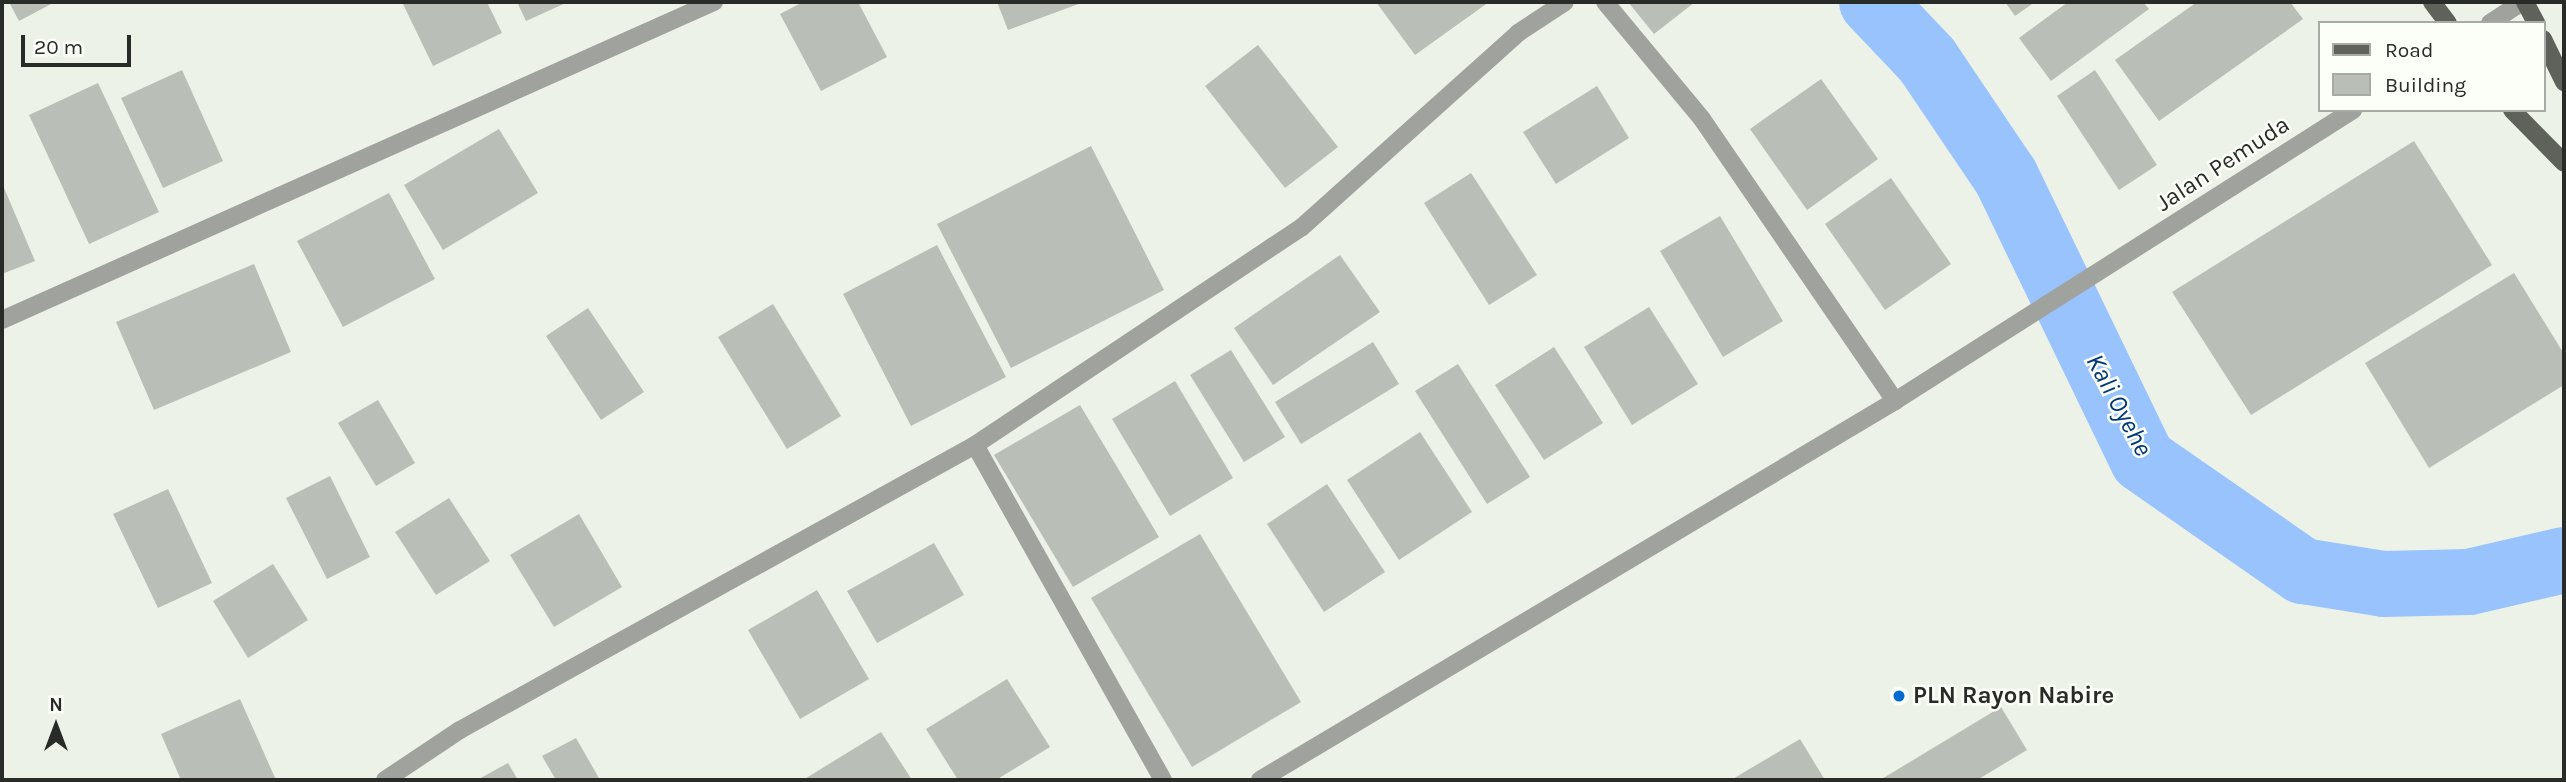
<!DOCTYPE html>
<html>
<head>
<meta charset="utf-8">
<style>
	body { margin:0 }
	#map { position:relative; width:2566px; height:782px; overflow:hidden; background:#edf2e9; font-family:Karla,sans-serif }
	div>[style] { position:absolute }
	.river>* { height:66px; margin:-33px; padding:0 33px; transform-origin:33px; border-radius:33px; background:#99c3fc }
	.building>* { inset:0; background:#b9beb6 }
	.minor>* { height:18px; margin:-9px; padding:0 9px; transform-origin:9px; border-radius:9px; background:#a0a29e }
	.primary>* { height:18px; margin:-9px; padding:0 9px; transform-origin:9px; border-radius:9px; background:#5e625b }
	.dots>* { width:19px; height:19px; translate:-50% -50%; box-sizing:border-box; border:4px solid #fbfff8; border-radius:50% }
	span { translate:-50% -50%; white-space:nowrap; text-align:center; line-height:1.15; -webkit-text-stroke:5px #fbfff8; paint-order:stroke }
	.street-label { font-size:24px; color:#292b28 }
	.poi-label { font-size:24px; color:#292b28; font-weight:700 }
	.left { translate:0 -50%; text-align:left }
	.water-label { font-size:26px; color:#003878; font-style:italic }
	.frame { position:absolute; inset:0; border:4px solid #292b28; pointer-events:none }
	.legend { position:absolute; left:2318px; top:21px; width:228px; height:91px; box-sizing:border-box; background:#fbfff8; border:2px solid #a7aaa5; margin:0; padding:9px 12px; list-style:none; font-size:21px; color:#292b28 }
	.legend li { display:flex; align-items:center; gap:14px; height:35px }
	.legend b { width:35px; border:2px solid #a7aaa5 }
	.north { position:absolute; left:21px; top:691px; width:70px; height:70px; -webkit-text-stroke:5px #fbfff8; paint-order:stroke; rotate:0deg; font-size:19px; font-weight:700; line-height:28px; text-align:center; color:#292b28 }
	.north::after { content:''; display:block; margin:auto; width:24px; height:32px; background:#292b28; clip-path:polygon(50% 0,100% 100%,50% 72%,0 100%) }
	.scale { position:absolute; left:21px; top:35px; width:110px; height:32px; box-sizing:border-box; border:4px solid #292b28; border-top:0; padding-left:9px; font-size:21px; line-height:24px; white-space:nowrap; color:#292b28; -webkit-text-stroke:5px #fbfff8; paint-order:stroke }
</style>
</head>
<body>
<div id="map">
	<div class="river">
		<div style="left:1872px;top:2px;width:80px;rotate:46.5deg"></div>
		<div style="left:1927px;top:60px;width:141px;rotate:56deg"></div>
		<div style="left:2006px;top:177px;width:314px;rotate:64.2deg"></div>
		<div style="left:2143px;top:460px;width:195px;rotate:34.8deg"></div>
		<div style="left:2303px;top:571px;width:82px;rotate:9.1deg"></div>
		<div style="left:2384px;top:584px;width:85px;rotate:-1.3deg"></div>
		<div style="left:2469px;top:582px;width:98px;rotate:-13deg"></div>
	</div>
	<div class="building">
		<div style="clip-path:polygon(9px 2px,55px 2px,19px 21px)"></div>
		<div style="clip-path:polygon(402px 2px,487px 2px,502px 33px,433px 66px)"></div>
		<div style="clip-path:polygon(517px 2px,568px 2px,526px 21px)"></div>
		<div style="clip-path:polygon(803px 2px,858px 2px,887px 57px,821px 91px,780px 14px)"></div>
		<div style="clip-path:polygon(997px 2px,1084px 2px,1008px 30px)"></div>
		<div style="clip-path:polygon(1376px 2px,1489px 2px,1415px 55px)"></div>
		<div style="clip-path:polygon(1628px 2px,1695px 2px,1654px 34px)"></div>
		<div style="clip-path:polygon(2005px 2px,2035px 2px,2015px 16px)"></div>
		<div style="clip-path:polygon(2068px 2px,2143px 2px,2149px 9px,2051px 81px,2019px 38px)"></div>
		<div style="clip-path:polygon(2197px 2px,2290px 2px,2303px 19px,2159px 121px,2115px 60px)"></div>
		<div style="clip-path:polygon(1258px 45px,1338px 147px,1285px 188px,1205px 86px)"></div>
		<div style="clip-path:polygon(182px 70px,223px 161px,163px 188px,121px 98px)"></div>
		<div style="clip-path:polygon(2095px 70px,2157px 165px,2119px 190px,2057px 96px)"></div>
		<div style="clip-path:polygon(1821px 79px,1878px 159px,1807px 210px,1750px 129px)"></div>
		<div style="clip-path:polygon(98px 83px,159px 212px,89px 244px,29px 115px)"></div>
		<div style="clip-path:polygon(1597px 86px,1629px 138px,1556px 184px,1523px 132px)"></div>
		<div style="clip-path:polygon(499px 129px,538px 193px,443px 250px,404px 185px)"></div>
		<div style="clip-path:polygon(2414px 141px,2492px 265px,2251px 415px,2172px 292px)"></div>
		<div style="clip-path:polygon(1091px 146px,1164px 290px,1011px 368px,937px 224px)"></div>
		<div style="clip-path:polygon(1471px 173px,1537px 275px,1489px 305px,1424px 203px)"></div>
		<div style="clip-path:polygon(1891px 178px,1951px 264px,1885px 310px,1825px 224px)"></div>
		<div style="clip-path:polygon(2px 183px,35px 261px,2px 274px)"></div>
		<div style="clip-path:polygon(389px 193px,435px 279px,343px 327px,297px 241px)"></div>
		<div style="clip-path:polygon(1720px 216px,1783px 321px,1723px 357px,1660px 251px)"></div>
		<div style="clip-path:polygon(937px 245px,1006px 377px,911px 426px,843px 294px)"></div>
		<div style="clip-path:polygon(1340px 255px,1380px 312px,1273px 385px,1234px 328px)"></div>
		<div style="clip-path:polygon(254px 264px,291px 352px,154px 410px,116px 322px)"></div>
		<div style="clip-path:polygon(2514px 273px,2564px 354px,2564px 385px,2429px 468px,2365px 363px)"></div>
		<div style="clip-path:polygon(773px 304px,841px 416px,787px 449px,718px 337px)"></div>
		<div style="clip-path:polygon(1649px 307px,1698px 384px,1632px 425px,1584px 347px)"></div>
		<div style="clip-path:polygon(588px 308px,644px 392px,601px 420px,546px 336px)"></div>
		<div style="clip-path:polygon(1373px 342px,1399px 384px,1301px 444px,1275px 402px)"></div>
		<div style="clip-path:polygon(1554px 347px,1603px 423px,1544px 460px,1495px 385px)"></div>
		<div style="clip-path:polygon(1231px 350px,1285px 437px,1244px 462px,1190px 375px)"></div>
		<div style="clip-path:polygon(1458px 364px,1530px 477px,1487px 504px,1415px 391px)"></div>
		<div style="clip-path:polygon(1175px 381px,1233px 478px,1170px 516px,1112px 419px)"></div>
		<div style="clip-path:polygon(378px 400px,415px 463px,376px 486px,338px 423px)"></div>
		<div style="clip-path:polygon(1080px 405px,1159px 537px,1073px 587px,994px 455px)"></div>
		<div style="clip-path:polygon(1420px 432px,1472px 512px,1399px 560px,1347px 480px)"></div>
		<div style="clip-path:polygon(330px 476px,370px 557px,327px 579px,286px 498px)"></div>
		<div style="clip-path:polygon(1327px 484px,1385px 572px,1324px 612px,1267px 524px)"></div>
		<div style="clip-path:polygon(168px 489px,212px 583px,158px 608px,113px 514px)"></div>
		<div style="clip-path:polygon(449px 498px,490px 561px,436px 595px,395px 532px)"></div>
		<div style="clip-path:polygon(579px 514px,622px 587px,554px 627px,510px 555px)"></div>
		<div style="clip-path:polygon(1200px 534px,1301px 702px,1192px 767px,1091px 598px)"></div>
		<div style="clip-path:polygon(934px 543px,964px 595px,877px 643px,847px 591px)"></div>
		<div style="clip-path:polygon(273px 564px,308px 620px,248px 658px,213px 601px)"></div>
		<div style="clip-path:polygon(817px 590px,869px 679px,800px 719px,748px 630px)"></div>
		<div style="clip-path:polygon(1007px 679px,1050px 747px,996px 780px,958px 780px,926px 729px)"></div>
		<div style="clip-path:polygon(240px 699px,276px 780px,181px 780px,161px 734px)"></div>
		<div style="clip-path:polygon(2001px 707px,2027px 750px,1977px 780px,1880px 780px)"></div>
		<div style="clip-path:polygon(881px 732px,912px 780px,803px 780px)"></div>
		<div style="clip-path:polygon(576px 738px,600px 780px,556px 780px,542px 756px)"></div>
		<div style="clip-path:polygon(1800px 739px,1825px 780px,1731px 780px)"></div>
		<div style="clip-path:polygon(508px 763px,518px 780px,477px 780px)"></div>
	</div>
	<div class="minor">
		<div style="left:1605px;top:2px;width:152px;rotate:50.3deg"></div>
		<div style="left:1702px;top:119px;width:342px;rotate:55.6deg"></div>
		<div style="left:2490px;top:23px;width:38px;rotate:-33deg"></div>
		<div style="left:2px;top:320px;width:780px;rotate:-24.07deg"></div>
		<div style="left:975px;top:445px;width:384px;rotate:60.7deg"></div>
		<div style="left:385px;top:780px;width:90px;rotate:-33.7deg"></div>
		<div style="left:460px;top:730px;width:589px;rotate:-28.96deg"></div>
		<div style="left:975px;top:445px;width:393px;rotate:-33.7deg"></div>
		<div style="left:1302px;top:227px;width:290px;rotate:-41.9deg"></div>
		<div style="left:1518px;top:33px;width:56px;rotate:-33.4deg"></div>
		<div style="left:1260px;top:780px;width:740px;rotate:-30.83deg"></div>
		<div style="left:1895px;top:401px;width:543px;rotate:-32.43deg"></div>
	</div>
	<div class="primary">
		<div style="left:2432px;top:2px;width:26px;rotate:53deg"></div>
		<div style="left:2525px;top:2px;width:24px;rotate:62deg"></div>
		<div style="left:2543px;top:39px;width:48px;rotate:64deg"></div>
		<div style="left:2512px;top:110px;width:74px;rotate:45.5deg"></div>
	</div>
	<div class="dots">
		<div style="left:1899px;top:696px;background:#076ad2"></div>
	</div>
	<div class="street-label">
		<span style="left:2223px;top:164px;rotate:-33deg">Jalan Pemuda</span>
	</div>
	<div class="poi-label">
		<span class="left" style="left:1913px;top:696px">PLN Rayon Nabire</span>
	</div>
	<div class="water-label">
		<span style="left:2119px;top:405px;rotate:62deg">Kali Oyehe</span>
	</div>
	<div class="frame"></div>
	<ul class="legend">
	<li><b style="height:9px;background:#5e625b"></b>Road</li>
	<li><b style="height:19px;background:#b9beb6"></b>Building</li>
	</ul>
	<div class="north">N</div>
	<div class="scale">20 m</div>
</div>
</body>
</html>
